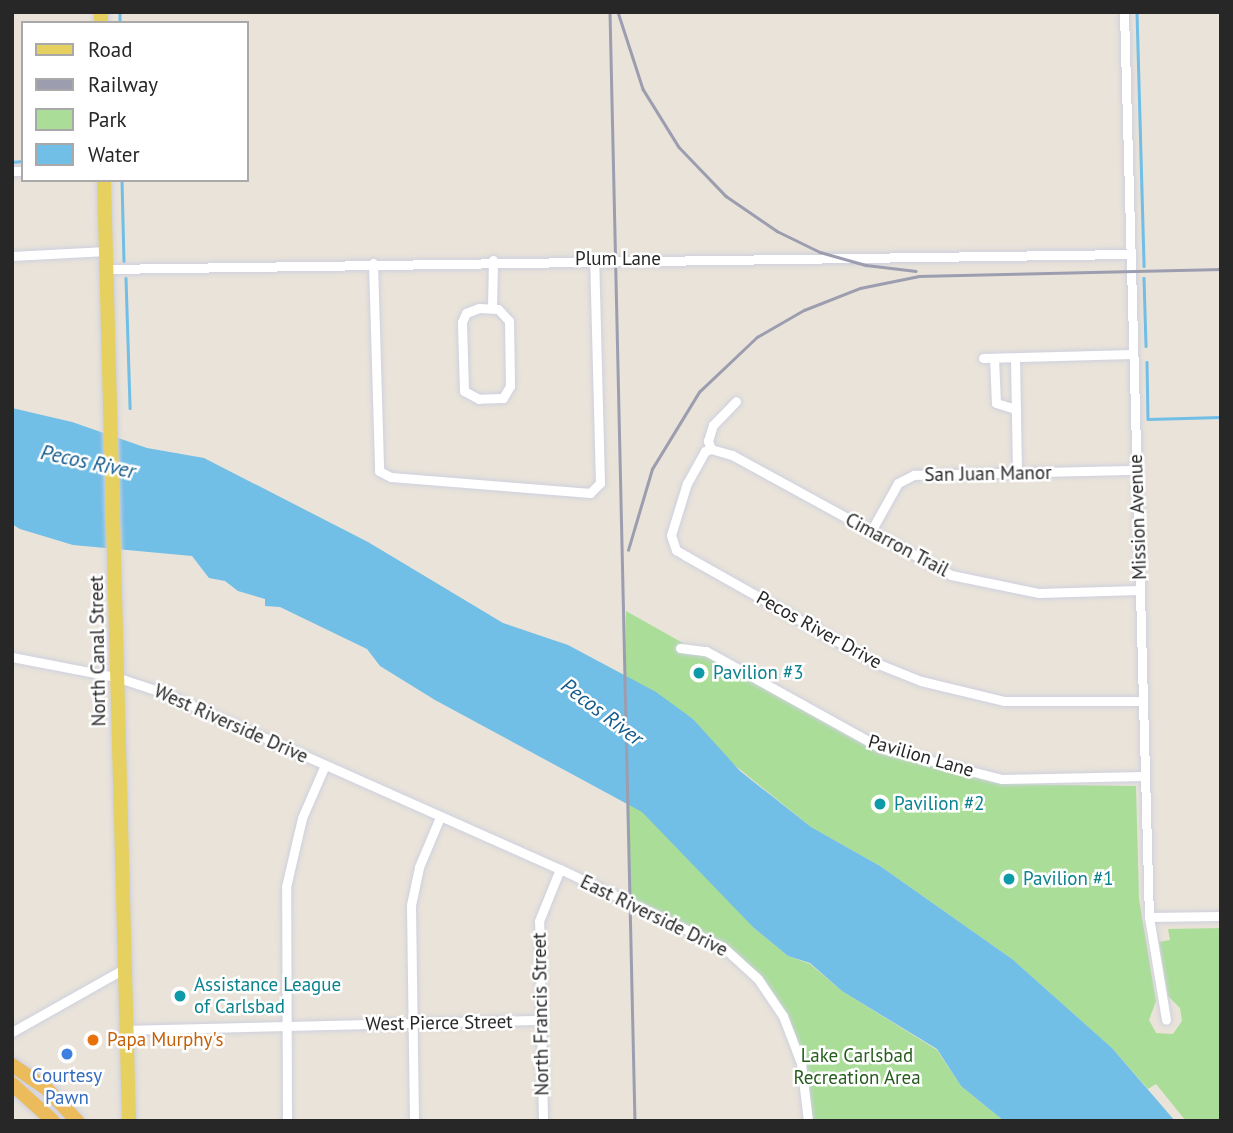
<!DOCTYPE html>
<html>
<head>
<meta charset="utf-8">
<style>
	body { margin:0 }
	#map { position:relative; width:1233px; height:1133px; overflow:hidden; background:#e9e3d9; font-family:"PT Sans",sans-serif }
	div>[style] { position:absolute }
	.green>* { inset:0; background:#aadd98 }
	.water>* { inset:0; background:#71bee6 }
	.stream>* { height:2.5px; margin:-1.25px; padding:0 1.25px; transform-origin:1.25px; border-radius:1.25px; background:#71bee6 }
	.roads { filter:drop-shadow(0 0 2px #ced0df) drop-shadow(0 0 2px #ced0df) }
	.minor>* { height:9px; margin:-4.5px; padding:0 4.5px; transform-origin:4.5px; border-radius:4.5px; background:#fff }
	.primary>* { height:14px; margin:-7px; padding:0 7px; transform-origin:7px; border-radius:7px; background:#e6d160 }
	.trunk>* { height:14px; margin:-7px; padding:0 7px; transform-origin:7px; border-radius:7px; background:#ecbc5c }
	.rail>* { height:2.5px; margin:-1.25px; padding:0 1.25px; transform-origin:1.25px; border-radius:1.25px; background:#9c9eb0 }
	.dots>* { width:19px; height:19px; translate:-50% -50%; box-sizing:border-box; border:4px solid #fff; border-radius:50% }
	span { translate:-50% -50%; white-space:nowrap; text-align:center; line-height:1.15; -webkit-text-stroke:5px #fff; paint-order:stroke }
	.street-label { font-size:19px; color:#272727 }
	.culture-label { font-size:19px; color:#0d838f }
	.left { translate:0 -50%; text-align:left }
	.food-label { font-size:19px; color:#c56008 }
	.park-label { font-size:19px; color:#265d1d }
	.shop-label { font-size:19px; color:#366cbe }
	.water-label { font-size:21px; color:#155b8c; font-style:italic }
	.frame { position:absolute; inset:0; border:14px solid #272727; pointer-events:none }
	.legend { position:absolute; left:21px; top:21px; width:228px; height:161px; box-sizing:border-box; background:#fff; border:2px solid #a9a9a9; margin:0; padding:9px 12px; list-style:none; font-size:21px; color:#272727 }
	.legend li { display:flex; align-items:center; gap:14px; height:35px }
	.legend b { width:35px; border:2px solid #a9a9a9 }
</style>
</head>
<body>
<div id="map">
	<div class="green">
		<div style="clip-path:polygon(626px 611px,878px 753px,1001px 784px,1136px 786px,1139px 899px,1156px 1001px,1149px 1020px,1156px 1033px,1173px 1034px,1182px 1021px,1180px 1008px,1168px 996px,1159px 942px,1170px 940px,1168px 929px,1221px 928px,1221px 1121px,1186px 1121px,1156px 1084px,1148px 1089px,1112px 1048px,1012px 959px,880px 866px,811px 827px,721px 754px,693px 719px,625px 676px)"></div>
		<div style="clip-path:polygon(627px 802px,643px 812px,708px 876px,754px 928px,788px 956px,810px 964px,842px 991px,937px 1050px,961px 1086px,1004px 1121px,808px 1121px,804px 1081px,783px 1016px,734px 955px,630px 902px)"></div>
	</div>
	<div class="water">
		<div style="clip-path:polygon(12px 408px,72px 422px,147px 448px,204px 458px,368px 542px,503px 623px,568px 645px,656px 692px,693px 719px,740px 771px,811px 827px,880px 866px,1012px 959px,1112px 1048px,1175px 1121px,1004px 1121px,961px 1086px,937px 1049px,842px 991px,810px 963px,788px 956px,754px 928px,642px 812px,435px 700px,380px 666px,367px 649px,280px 607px,265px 606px,265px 599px,238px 591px,225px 581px,209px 578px,192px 556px,73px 545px,20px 529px,12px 524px)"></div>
	</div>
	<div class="stream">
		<div style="left:120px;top:12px;width:11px;rotate:90deg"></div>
		<div style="left:1137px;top:12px;width:254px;rotate:88.4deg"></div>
		<div style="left:12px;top:162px;width:11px;rotate:-5deg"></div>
		<div style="left:122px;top:180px;width:81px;rotate:88.6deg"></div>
		<div style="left:126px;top:278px;width:130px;rotate:88.2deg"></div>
		<div style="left:1144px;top:278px;width:68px;rotate:88.3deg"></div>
		<div style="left:1147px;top:362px;width:57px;rotate:89deg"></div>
		<div style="left:1148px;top:419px;width:73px;rotate:-1.6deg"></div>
	</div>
	<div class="roads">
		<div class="minor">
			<div style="left:1124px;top:12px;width:905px;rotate:88.42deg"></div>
			<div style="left:1149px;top:917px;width:104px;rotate:80.6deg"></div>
			<div style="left:12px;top:171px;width:11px"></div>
			<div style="left:12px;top:256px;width:94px;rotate:-3deg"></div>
			<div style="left:373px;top:263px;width:208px;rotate:88.3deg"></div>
			<div style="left:379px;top:471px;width:13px;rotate:27deg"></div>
			<div style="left:391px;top:477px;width:200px;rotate:4.6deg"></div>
			<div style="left:590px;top:493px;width:14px;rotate:-45deg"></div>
			<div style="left:600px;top:483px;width:224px;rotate:-91.5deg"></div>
			<div style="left:106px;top:269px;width:1024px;rotate:-0.84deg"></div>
			<div style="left:479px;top:308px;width:19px;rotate:3deg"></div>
			<div style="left:498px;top:309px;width:16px;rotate:47deg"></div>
			<div style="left:509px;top:321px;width:65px;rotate:89.1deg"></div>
			<div style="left:510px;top:386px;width:14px;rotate:120deg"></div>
			<div style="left:503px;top:398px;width:24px;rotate:178deg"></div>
			<div style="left:479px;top:399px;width:17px;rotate:-152deg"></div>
			<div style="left:464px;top:391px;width:69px;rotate:-91.7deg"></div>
			<div style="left:462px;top:322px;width:10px;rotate:-66deg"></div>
			<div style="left:466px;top:313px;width:14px;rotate:-21deg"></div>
			<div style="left:492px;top:308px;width:48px;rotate:-88.8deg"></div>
			<div style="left:983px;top:358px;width:150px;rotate:-1.5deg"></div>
			<div style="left:994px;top:358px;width:45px;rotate:87.5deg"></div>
			<div style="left:996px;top:403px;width:21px;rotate:17deg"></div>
			<div style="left:1015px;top:358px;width:115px;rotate:89deg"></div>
			<div style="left:711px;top:449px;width:6px;rotate:162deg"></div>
			<div style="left:705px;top:451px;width:37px;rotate:119deg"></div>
			<div style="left:687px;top:483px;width:54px;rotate:107.1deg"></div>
			<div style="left:671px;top:535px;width:16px;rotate:72deg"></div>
			<div style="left:676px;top:550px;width:12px;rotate:31deg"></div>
			<div style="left:686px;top:556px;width:218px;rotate:29.4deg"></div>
			<div style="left:876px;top:663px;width:48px;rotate:21.8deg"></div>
			<div style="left:921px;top:681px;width:85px;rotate:13.5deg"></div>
			<div style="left:1004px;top:701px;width:138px"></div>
			<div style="left:711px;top:449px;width:22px;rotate:16deg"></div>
			<div style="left:732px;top:455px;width:250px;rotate:28.7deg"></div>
			<div style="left:951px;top:575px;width:90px;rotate:11.6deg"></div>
			<div style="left:1039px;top:593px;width:100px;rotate:-1.7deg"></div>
			<div style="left:711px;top:449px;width:9px;rotate:-111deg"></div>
			<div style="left:708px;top:441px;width:17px;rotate:-73deg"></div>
			<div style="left:713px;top:425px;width:33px;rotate:-46deg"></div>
			<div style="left:870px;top:533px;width:57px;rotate:-60.8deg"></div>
			<div style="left:898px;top:483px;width:18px;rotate:-27deg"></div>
			<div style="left:914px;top:475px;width:222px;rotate:-1.3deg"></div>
			<div style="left:680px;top:648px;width:26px;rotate:7deg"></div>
			<div style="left:706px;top:651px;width:200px;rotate:29deg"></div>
			<div style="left:881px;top:748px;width:125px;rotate:14.4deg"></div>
			<div style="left:1002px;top:779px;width:142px;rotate:-1.2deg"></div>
			<div style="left:12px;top:657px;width:106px;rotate:10.9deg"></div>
			<div style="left:116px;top:677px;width:51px;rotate:18.4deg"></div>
			<div style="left:164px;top:693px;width:433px;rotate:24deg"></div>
			<div style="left:560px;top:869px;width:181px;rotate:25.6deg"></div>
			<div style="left:723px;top:947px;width:47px;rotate:42.4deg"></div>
			<div style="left:758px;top:979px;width:45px;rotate:56deg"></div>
			<div style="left:783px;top:1016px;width:50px;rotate:69deg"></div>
			<div style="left:801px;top:1063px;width:58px;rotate:83.1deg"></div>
			<div style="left:1149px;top:917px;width:72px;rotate:-0.8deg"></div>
			<div style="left:127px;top:1030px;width:413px;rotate:-1.4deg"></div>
			<div style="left:12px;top:1032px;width:129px;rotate:-29.4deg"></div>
			<div style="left:287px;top:1121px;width:234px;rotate:-90.2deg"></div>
			<div style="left:286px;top:887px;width:71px;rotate:-76.9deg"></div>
			<div style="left:302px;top:818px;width:58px;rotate:-66.5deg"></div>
			<div style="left:414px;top:1121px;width:216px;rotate:-90.8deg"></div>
			<div style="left:411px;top:905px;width:39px;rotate:-78deg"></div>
			<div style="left:419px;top:867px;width:54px;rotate:-67.2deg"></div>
			<div style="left:543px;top:1121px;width:200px;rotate:-91.1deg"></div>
			<div style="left:539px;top:921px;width:56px;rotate:-68deg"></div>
		</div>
		<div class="primary">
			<div style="left:101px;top:12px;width:11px;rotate:90deg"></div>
			<div style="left:104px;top:180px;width:941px;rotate:88.48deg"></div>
		</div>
		<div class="trunk">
			<div style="left:12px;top:1065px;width:42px;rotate:34.4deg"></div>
			<div style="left:47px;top:1089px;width:44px;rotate:46.8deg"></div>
			<div style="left:12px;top:1084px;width:55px;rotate:42.1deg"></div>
		</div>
	</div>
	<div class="rail">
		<div style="left:610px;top:12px;width:1109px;rotate:88.71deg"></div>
		<div style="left:618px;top:12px;width:81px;rotate:72deg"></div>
		<div style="left:643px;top:89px;width:68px;rotate:58.2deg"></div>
		<div style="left:679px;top:147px;width:68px;rotate:46.2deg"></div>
		<div style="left:726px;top:196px;width:62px;rotate:34.5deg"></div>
		<div style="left:777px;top:231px;width:48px;rotate:26deg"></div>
		<div style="left:820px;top:252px;width:48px;rotate:15.8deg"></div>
		<div style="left:866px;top:265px;width:50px;rotate:6.8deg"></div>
		<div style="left:628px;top:550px;width:84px;rotate:-73.5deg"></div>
		<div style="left:652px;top:469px;width:90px;rotate:-58.6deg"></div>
		<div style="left:699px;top:392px;width:80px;rotate:-43.5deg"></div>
		<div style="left:757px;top:337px;width:54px;rotate:-29.9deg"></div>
		<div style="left:804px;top:310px;width:60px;rotate:-21.4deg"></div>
		<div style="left:860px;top:288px;width:60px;rotate:-11.5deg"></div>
		<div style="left:919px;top:276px;width:302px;rotate:-1.3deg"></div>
	</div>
	<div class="dots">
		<div style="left:699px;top:673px;background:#0f9aa8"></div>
		<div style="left:880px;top:804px;background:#0f9aa8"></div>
		<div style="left:1009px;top:879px;background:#0f9aa8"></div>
		<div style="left:180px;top:996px;background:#0f9aa8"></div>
		<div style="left:93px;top:1040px;background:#e8710a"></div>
		<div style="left:67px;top:1054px;background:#3f7fe0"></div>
	</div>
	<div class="street-label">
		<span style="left:618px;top:259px">Plum Lane</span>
		<span style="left:988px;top:474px;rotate:-1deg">San Juan Manor</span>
		<span style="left:1138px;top:517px;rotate:-92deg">Mission Avenue</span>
		<span style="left:897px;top:545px;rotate:28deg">Cimarron Trail</span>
		<span style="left:819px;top:630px;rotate:29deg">Pecos River Drive</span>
		<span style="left:98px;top:651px;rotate:-91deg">North Canal Street</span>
		<span style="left:231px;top:724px;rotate:24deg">West Riverside Drive</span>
		<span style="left:921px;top:756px;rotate:16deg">Pavilion Lane</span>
		<span style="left:654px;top:916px;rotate:26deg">East Riverside Drive</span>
		<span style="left:541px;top:1014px;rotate:-91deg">North Francis Street</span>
		<span style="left:439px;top:1023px;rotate:-1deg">West Pierce Street</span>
	</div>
	<div class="culture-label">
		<span class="left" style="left:713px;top:673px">Pavilion #3</span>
		<span class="left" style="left:894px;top:804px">Pavilion #2</span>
		<span class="left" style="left:1023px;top:879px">Pavilion #1</span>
		<span class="left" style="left:194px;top:996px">Assistance League<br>of Carlsbad</span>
	</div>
	<div class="food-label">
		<span class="left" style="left:107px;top:1040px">Papa Murphy's</span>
	</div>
	<div class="park-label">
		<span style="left:857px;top:1067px">Lake Carlsbad<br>Recreation Area</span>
	</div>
	<div class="shop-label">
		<span style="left:67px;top:1087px">Courtesy<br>Pawn</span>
	</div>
	<div class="water-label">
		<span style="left:88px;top:462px;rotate:12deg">Pecos River</span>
		<span style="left:602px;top:712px;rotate:37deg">Pecos River</span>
	</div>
	<div class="frame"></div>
	<ul class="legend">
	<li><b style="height:9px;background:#e6d160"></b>Road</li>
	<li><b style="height:9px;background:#9c9eb0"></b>Railway</li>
	<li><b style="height:19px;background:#aadd98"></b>Park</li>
	<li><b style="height:19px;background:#71bee6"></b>Water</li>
	</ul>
</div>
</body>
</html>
